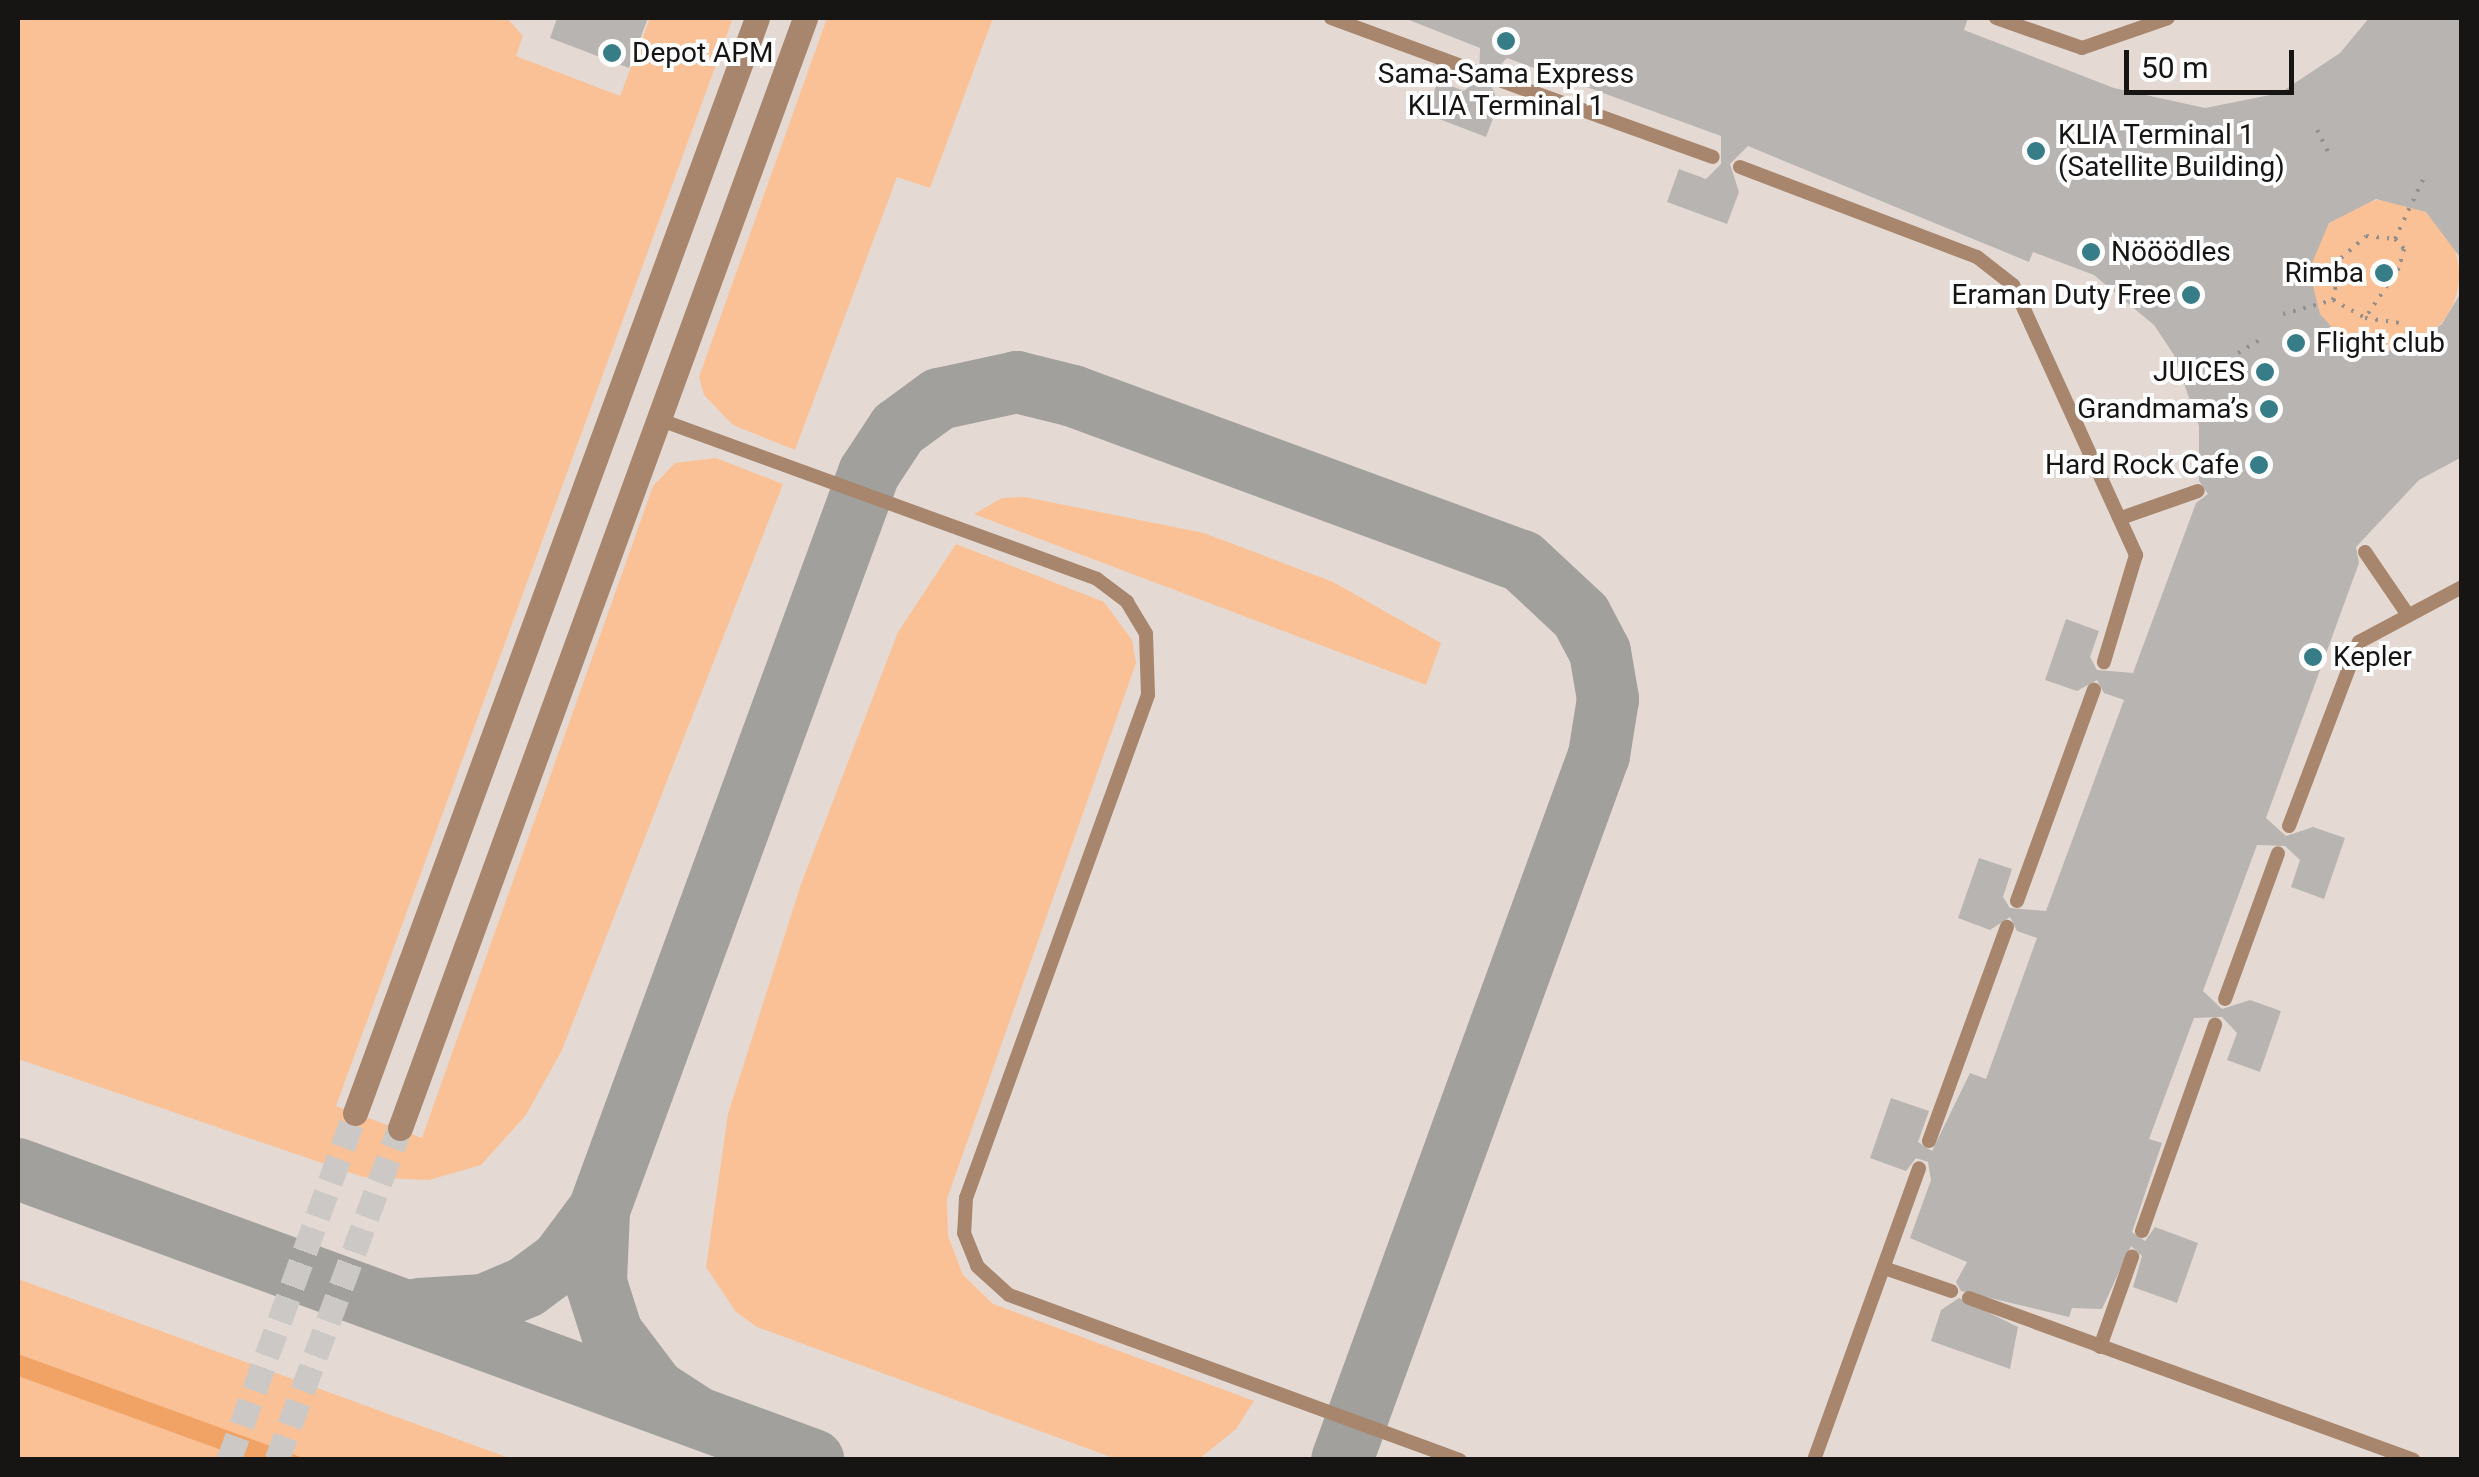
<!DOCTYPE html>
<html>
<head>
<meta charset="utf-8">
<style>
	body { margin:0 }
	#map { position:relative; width:2479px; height:1477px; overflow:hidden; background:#ebe7e4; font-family:Roboto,sans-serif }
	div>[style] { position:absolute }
	.built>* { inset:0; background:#e5dad3 }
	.green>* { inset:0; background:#fac196 }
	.round { border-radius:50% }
	.water>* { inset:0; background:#f0a364 }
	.taxiway>* { height:62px; margin:-31px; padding:0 31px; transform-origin:31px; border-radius:31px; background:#a2a09d }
	.building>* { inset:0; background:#b8b4b2 }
	.minor-tunnel>* { height:25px; margin-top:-12.5px; transform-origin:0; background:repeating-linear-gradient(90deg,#cbc8c5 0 25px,transparent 0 37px) }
	.path>* { height:4px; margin-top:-2px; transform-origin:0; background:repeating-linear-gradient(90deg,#928f8d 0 2.5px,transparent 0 10.5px) }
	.service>* { height:14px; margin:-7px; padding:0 7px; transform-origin:7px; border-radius:7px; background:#a7866d }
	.minor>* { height:25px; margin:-12.5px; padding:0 12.5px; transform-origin:12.5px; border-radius:12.5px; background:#a7866d }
	.dots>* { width:28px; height:28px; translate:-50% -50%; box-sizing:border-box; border:5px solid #fff; border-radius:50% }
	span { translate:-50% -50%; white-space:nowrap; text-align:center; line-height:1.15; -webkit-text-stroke:8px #fff; paint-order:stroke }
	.poi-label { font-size:28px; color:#161514 }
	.left { translate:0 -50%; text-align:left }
	.right { translate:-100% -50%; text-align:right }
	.frame { position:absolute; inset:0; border:20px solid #161514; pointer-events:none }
	.scale { position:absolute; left:2124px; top:50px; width:170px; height:45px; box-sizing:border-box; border:5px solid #161514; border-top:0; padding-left:12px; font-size:30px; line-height:35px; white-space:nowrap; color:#161514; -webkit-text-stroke:8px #fff; paint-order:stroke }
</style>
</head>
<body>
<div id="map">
	<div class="built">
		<div style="clip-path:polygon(18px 18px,2461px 18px,2461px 1459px,18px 1459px)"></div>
	</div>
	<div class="green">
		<div style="clip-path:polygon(18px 18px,507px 18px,523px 36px,516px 56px,620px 96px,650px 18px,733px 18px,336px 1106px,422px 1138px,653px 486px,675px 463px,716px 458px,783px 484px,562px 1050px,526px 1115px,481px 1165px,429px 1180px,363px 1177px,18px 1059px)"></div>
		<div style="clip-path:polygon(827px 18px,993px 18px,930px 188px,897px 177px,795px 450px,733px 425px,704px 395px,699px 377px)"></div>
		<div class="round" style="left:2309px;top:200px;width:150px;height:150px"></div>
		<div style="clip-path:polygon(1025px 497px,1204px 533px,1333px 582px,1441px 643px,1426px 685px,974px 514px,1002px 498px)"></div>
		<div style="clip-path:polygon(956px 544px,1104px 602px,1132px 640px,1136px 663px,947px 1199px,948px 1236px,963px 1275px,993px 1304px,1254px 1401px,1236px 1429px,1199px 1459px,1116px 1459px,757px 1327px,736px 1312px,706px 1267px,728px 1114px,800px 887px,898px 632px)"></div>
		<div style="clip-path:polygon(18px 1279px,512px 1459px,18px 1459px)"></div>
	</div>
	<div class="water">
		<div style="clip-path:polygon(18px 1354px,306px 1459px,246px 1459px,18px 1376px)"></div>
	</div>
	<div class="taxiway">
		<div style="left:18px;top:1169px;width:847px;rotate:20.1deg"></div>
		<div style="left:419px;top:1309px;width:65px;rotate:-3.5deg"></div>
		<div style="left:484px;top:1305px;width:46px;rotate:-23.2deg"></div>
		<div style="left:526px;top:1287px;width:44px;rotate:-36.6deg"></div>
		<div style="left:561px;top:1261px;width:64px;rotate:-53.3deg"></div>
		<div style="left:695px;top:1416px;width:48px;rotate:-147deg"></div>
		<div style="left:655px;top:1390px;width:71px;rotate:-127deg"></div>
		<div style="left:612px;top:1333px;width:52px;rotate:-107.7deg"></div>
		<div style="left:596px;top:1283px;width:73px;rotate:-87.6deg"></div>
		<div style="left:599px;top:1210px;width:785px;rotate:-69.88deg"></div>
		<div style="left:869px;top:473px;width:53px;rotate:-56.6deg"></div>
		<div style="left:898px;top:429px;width:51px;rotate:-36.2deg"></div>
		<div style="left:939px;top:399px;width:80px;rotate:-12.3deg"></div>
		<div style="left:1017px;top:382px;width:58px;rotate:14deg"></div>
		<div style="left:1073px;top:396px;width:478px;rotate:20.2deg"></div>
		<div style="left:1522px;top:561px;width:81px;rotate:43deg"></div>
		<div style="left:1581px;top:616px;width:41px;rotate:62.2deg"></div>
		<div style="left:1600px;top:652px;width:48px;rotate:80.3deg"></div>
		<div style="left:1608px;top:699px;width:57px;rotate:99.1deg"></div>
		<div style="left:1599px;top:755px;width:750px;rotate:110.03deg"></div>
	</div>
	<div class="building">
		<div style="clip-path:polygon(557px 18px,648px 18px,629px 68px,550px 38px)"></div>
		<div style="clip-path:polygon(1404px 18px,1968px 18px,1964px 30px,2114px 88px,2205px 108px,2280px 93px,2340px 53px,2369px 18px,2462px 18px,2462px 260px,2426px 212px,2376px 199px,2329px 223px,2309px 270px,2320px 314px,2338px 334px,2387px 351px,2412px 345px,2442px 324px,2462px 291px,2462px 457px,2419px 480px,2356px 547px,2359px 563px,2266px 818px,2286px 836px,2313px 827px,2345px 838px,2324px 899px,2291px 887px,2300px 860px,2285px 846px,2257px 845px,2203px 991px,2222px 1009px,2250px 1000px,2281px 1011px,2260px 1072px,2227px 1060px,2237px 1033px,2222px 1017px,2194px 1018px,2149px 1139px,2162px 1143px,2132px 1232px,2145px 1241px,2155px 1227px,2198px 1243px,2177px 1303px,2133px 1287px,2142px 1256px,2131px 1246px,2102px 1309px,2072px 1308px,2069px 1317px,1961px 1291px,1956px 1282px,1967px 1262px,1910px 1238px,1931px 1180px,1928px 1162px,1916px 1158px,1906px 1171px,1870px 1158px,1891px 1098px,1929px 1111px,1918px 1142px,1932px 1151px,1970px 1073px,1986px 1079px,2037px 938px,2017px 931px,2010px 917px,1990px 930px,1958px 918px,1979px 858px,2012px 869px,2003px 897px,2010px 908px,2046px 911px,2124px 700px,2104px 693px,2097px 680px,2077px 691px,2045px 680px,2066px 619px,2099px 631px,2090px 657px,2097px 670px,2133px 673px,2196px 503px,2208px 494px,2199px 481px,2199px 426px,2174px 355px,2154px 325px,2094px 275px,2033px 252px,2029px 262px,1748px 146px,1730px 164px,1739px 192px,1727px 224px,1667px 202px,1679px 169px,1706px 179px,1721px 164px,1721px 136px,1507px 58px,1489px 77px,1498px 105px,1486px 137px,1426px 114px,1438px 81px,1464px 91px,1479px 77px,1480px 48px)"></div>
		<div style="clip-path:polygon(1959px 1298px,2018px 1327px,2010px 1369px,1931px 1341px,1941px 1310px)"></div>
	</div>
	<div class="minor-tunnel">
		<div style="left:229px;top:1460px;width:369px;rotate:-70deg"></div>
		<div style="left:277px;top:1460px;width:354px;rotate:-69.7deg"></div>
	</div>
	<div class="path">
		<div style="left:2317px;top:130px;width:30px;rotate:63deg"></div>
		<div style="left:2395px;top:239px;width:73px;rotate:-64.8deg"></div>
		<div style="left:2333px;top:300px;width:43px;rotate:-79.2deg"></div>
		<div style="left:2341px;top:258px;width:33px;rotate:-41deg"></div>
		<div style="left:2366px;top:236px;width:29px;rotate:6deg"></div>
		<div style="left:2395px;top:239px;width:13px;rotate:48deg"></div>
		<div style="left:2404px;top:249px;width:20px;rotate:105deg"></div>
		<div style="left:2399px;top:268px;width:60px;rotate:124.2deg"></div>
		<div style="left:2283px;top:314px;width:52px;rotate:-15.6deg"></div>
		<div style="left:2333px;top:300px;width:37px;rotate:29deg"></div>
		<div style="left:2365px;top:318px;width:37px;rotate:8deg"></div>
		<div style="left:2238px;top:353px;width:31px;rotate:-31deg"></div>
	</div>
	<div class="service">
		<div style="left:1331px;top:18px;width:150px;rotate:20.2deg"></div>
		<div style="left:1996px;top:18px;width:91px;rotate:19.2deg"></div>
		<div style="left:2082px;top:48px;width:91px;rotate:-19.2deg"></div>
		<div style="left:1499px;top:80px;width:227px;rotate:19.8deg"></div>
		<div style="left:1740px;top:167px;width:254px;rotate:20.8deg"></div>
		<div style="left:1977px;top:257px;width:46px;rotate:37.9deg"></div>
		<div style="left:2013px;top:285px;width:297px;rotate:65.5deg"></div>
		<div style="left:2136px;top:555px;width:112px;rotate:106.7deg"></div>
		<div style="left:658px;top:419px;width:467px;rotate:20deg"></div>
		<div style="left:1097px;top:579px;width:38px;rotate:37deg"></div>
		<div style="left:1127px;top:602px;width:37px;rotate:59deg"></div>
		<div style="left:1146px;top:634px;width:61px;rotate:88.1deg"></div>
		<div style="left:1148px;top:695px;width:535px;rotate:109.89deg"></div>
		<div style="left:966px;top:1198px;width:35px;rotate:93deg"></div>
		<div style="left:964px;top:1233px;width:35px;rotate:68deg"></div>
		<div style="left:977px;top:1266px;width:43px;rotate:42.2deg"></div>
		<div style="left:1009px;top:1295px;width:480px;rotate:20.1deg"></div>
		<div style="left:2124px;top:517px;width:78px;rotate:-19.4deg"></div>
		<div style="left:2365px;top:552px;width:73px;rotate:55.7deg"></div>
		<div style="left:2289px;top:826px;width:197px;rotate:-69.2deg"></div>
		<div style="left:2359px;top:642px;width:117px;rotate:-28.1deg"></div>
		<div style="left:2017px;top:901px;width:225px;rotate:-70deg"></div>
		<div style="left:2225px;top:999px;width:155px;rotate:-70deg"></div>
		<div style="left:1929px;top:1141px;width:228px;rotate:-70deg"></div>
		<div style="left:2142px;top:1231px;width:219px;rotate:-70.5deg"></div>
		<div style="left:1884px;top:1268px;width:71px;rotate:18.9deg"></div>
		<div style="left:1969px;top:1298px;width:473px;rotate:20deg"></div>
		<div style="left:2100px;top:1347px;width:96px;rotate:-70.4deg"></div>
		<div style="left:1814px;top:1460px;width:310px;rotate:-70.2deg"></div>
	</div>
	<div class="minor">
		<div style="left:355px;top:1113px;width:1166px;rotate:-69.84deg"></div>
		<div style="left:400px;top:1128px;width:1182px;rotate:-69.95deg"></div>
	</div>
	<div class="dots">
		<div style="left:1506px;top:41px;background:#377d88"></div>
		<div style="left:612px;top:53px;background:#377d88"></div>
		<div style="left:2036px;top:151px;background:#377d88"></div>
		<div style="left:2091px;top:252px;background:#377d88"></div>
		<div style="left:2384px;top:273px;background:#377d88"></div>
		<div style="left:2191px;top:295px;background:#377d88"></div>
		<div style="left:2296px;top:343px;background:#377d88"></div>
		<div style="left:2265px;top:372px;background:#377d88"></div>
		<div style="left:2269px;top:409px;background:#377d88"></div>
		<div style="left:2259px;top:465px;background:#377d88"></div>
		<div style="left:2313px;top:657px;background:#377d88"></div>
	</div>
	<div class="poi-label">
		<span class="left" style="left:632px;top:53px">Depot APM</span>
		<span style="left:1506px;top:90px">Sama-Sama Express<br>KLIA Terminal 1</span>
		<span class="left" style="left:2058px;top:151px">KLIA Terminal 1<br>(Satellite Building)</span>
		<span class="left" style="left:2111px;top:252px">Nööödles</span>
		<span class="right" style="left:2364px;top:273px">Rimba</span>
		<span class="right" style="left:2171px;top:295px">Eraman Duty Free</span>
		<span class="left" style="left:2316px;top:343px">Flight club</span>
		<span class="right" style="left:2245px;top:372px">JUICES</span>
		<span class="right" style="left:2249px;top:409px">Grandmama’s</span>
		<span class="right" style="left:2239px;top:465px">Hard Rock Cafe</span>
		<span class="left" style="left:2333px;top:657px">Kepler</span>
	</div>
	<div class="frame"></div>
	<div class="scale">50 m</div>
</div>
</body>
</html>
